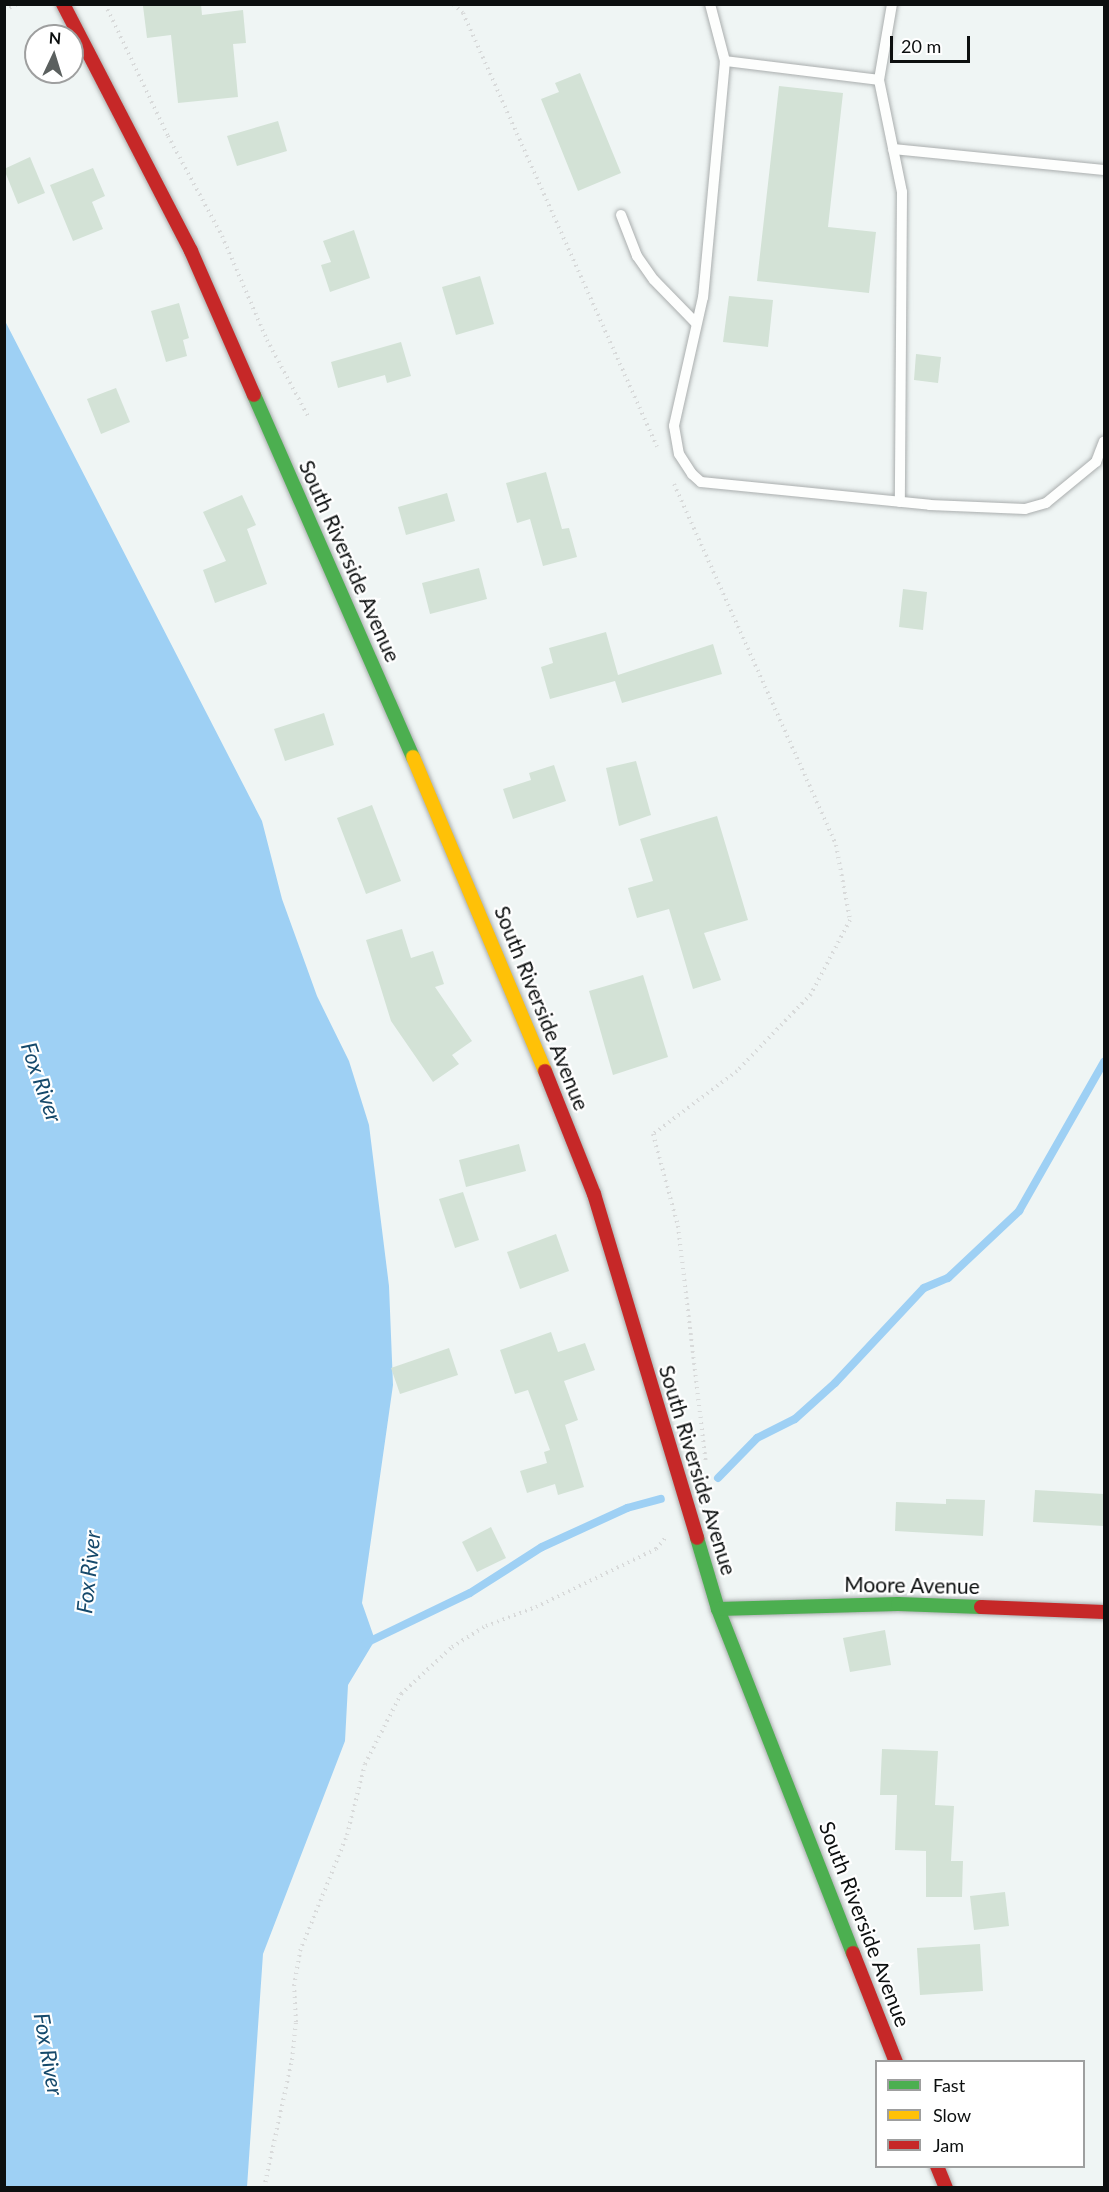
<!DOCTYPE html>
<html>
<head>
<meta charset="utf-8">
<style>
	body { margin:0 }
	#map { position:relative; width:1109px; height:2192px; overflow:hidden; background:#eff5f4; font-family:Lato,sans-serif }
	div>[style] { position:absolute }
	.water>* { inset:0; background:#9ed0f4 }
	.stream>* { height:8px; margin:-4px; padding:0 4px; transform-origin:4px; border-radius:4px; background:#9ed0f4 }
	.building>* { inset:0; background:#d3e2d6 }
	.path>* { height:4px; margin-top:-2px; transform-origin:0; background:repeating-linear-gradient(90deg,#d8dada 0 1.5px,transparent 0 6px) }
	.roads { filter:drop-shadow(0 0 2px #aaaeae) drop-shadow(0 0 2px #aaaeae) }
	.lane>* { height:10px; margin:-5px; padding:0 5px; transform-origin:5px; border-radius:5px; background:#fdfefd }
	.fast>* { height:14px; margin:-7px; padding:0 7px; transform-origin:7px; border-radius:7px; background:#4caf50 }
	.slow>* { height:14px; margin:-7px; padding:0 7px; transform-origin:7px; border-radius:7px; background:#ffc107 }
	.jam>* { height:14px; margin:-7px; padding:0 7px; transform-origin:7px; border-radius:7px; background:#c62828 }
	span { translate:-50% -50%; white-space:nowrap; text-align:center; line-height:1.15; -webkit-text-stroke:4.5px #fff; paint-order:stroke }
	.street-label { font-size:21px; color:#0c0f0f }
	.water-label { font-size:22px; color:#15496b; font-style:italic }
	.frame { position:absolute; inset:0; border:6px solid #0c0f0f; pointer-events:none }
	.legend { position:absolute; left:875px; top:2060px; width:210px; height:108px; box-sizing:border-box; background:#fff; border:2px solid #9e9f9f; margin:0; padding:8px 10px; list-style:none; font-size:18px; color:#0c0f0f }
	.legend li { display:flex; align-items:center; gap:12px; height:30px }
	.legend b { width:30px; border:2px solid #9e9f9f }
	.north { position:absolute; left:24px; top:24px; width:60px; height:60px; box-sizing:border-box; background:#fff; border:2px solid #9e9f9f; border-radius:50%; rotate:4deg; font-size:16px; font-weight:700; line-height:24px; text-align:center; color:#0c0f0f }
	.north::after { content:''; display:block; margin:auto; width:21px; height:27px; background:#5b605f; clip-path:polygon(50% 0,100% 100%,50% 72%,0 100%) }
	.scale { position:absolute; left:890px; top:36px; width:80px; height:27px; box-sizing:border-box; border:3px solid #0c0f0f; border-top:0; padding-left:8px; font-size:18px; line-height:21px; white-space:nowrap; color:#0c0f0f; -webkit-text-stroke:4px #fff; paint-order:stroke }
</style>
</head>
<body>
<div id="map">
	<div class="water">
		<div style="clip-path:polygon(4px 319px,262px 821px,282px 899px,317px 996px,349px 1061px,369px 1125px,389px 1286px,393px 1385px,362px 1603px,375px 1640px,348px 1685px,345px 1741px,263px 1954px,247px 2187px,5px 2187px)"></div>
	</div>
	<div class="stream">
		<div style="left:718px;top:1478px;width:56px;rotate:-45.7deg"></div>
		<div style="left:757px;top:1438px;width:42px;rotate:-26.6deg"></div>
		<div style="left:795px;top:1419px;width:54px;rotate:-42deg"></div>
		<div style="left:835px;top:1383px;width:130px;rotate:-46.9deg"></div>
		<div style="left:924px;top:1288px;width:26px;rotate:-23deg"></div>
		<div style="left:948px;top:1278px;width:98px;rotate:-43.3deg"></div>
		<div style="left:1019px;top:1211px;width:172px;rotate:-60.3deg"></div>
		<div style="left:366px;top:1643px;width:115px;rotate:-25.7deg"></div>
		<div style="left:470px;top:1593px;width:85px;rotate:-32.6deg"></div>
		<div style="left:542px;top:1547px;width:94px;rotate:-24.6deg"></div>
		<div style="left:627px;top:1508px;width:35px;rotate:-15deg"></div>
	</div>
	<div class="building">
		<div style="clip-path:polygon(201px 4px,202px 15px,243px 10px,246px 43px,233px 44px,238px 97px,178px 103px,171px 35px,147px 38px,143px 6px)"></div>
		<div style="clip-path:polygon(580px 73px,621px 173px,578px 191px,541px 99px,559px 92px,555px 83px)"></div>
		<div style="clip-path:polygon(779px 86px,843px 93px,828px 227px,876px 232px,869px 293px,757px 281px)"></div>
		<div style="clip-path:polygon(278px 121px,287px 151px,237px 166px,227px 136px)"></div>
		<div style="clip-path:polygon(30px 157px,45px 193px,18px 204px,4px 169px)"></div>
		<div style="clip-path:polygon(93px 168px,105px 196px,92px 202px,103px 229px,73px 241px,50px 185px)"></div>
		<div style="clip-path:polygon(354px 230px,370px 278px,330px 292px,321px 265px,331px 262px,323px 241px)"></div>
		<div style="clip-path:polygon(480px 276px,494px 324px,456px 335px,442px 287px)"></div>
		<div style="clip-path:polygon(729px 296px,773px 300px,768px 347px,723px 342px)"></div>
		<div style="clip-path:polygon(179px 303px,189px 338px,183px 340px,187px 356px,166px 362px,151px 311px)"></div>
		<div style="clip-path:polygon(401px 342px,411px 376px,387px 383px,385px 375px,338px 388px,331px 362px)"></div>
		<div style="clip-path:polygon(916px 354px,941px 357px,938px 383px,914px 380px)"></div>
		<div style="clip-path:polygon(116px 388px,130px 422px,101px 434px,87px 399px)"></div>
		<div style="clip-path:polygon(546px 472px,562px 529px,569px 528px,577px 557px,543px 566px,530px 519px,517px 523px,506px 483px)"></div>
		<div style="clip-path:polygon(447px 493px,455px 521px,406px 535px,398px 507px)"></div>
		<div style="clip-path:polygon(242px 495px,256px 525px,247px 529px,267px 584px,215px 603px,203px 570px,226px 561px,203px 512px)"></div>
		<div style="clip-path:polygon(479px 568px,487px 599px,430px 614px,422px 583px)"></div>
		<div style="clip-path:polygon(903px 589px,927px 592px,923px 630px,899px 627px)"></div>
		<div style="clip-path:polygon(606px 632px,618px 675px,713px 644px,722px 674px,622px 703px,615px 681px,550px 699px,541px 667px,553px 663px,549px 648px)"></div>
		<div style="clip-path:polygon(324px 713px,334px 745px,285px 761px,274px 729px)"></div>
		<div style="clip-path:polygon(636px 761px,651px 815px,619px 826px,606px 768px)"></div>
		<div style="clip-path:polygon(554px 765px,566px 801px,513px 819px,503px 789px,531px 780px,529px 773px)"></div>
		<div style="clip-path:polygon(372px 805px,401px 881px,366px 894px,337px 818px)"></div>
		<div style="clip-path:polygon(717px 816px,748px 920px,704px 933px,721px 980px,693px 989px,669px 909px,637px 918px,628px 888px,653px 881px,640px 839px)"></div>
		<div style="clip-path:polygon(402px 929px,411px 958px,433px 951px,444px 984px,435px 987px,472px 1041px,452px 1055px,459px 1064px,433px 1082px,391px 1021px,366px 940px)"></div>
		<div style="clip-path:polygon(643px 975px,668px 1057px,613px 1075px,589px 991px)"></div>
		<div style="clip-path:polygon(519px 1144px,526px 1171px,466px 1187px,459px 1160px)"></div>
		<div style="clip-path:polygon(463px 1192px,479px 1240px,455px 1248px,439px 1199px)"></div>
		<div style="clip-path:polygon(556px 1234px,569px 1271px,520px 1289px,507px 1252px)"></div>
		<div style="clip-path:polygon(551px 1332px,558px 1352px,585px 1343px,595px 1370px,564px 1381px,578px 1420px,565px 1425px,584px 1487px,558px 1495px,555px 1484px,527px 1493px,520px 1471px,547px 1463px,544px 1452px,550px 1450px,528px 1390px,515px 1394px,500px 1350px)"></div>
		<div style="clip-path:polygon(449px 1348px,458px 1375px,400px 1394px,391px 1368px)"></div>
		<div style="clip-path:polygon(1035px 1490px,1104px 1494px,1104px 1526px,1033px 1522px)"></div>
		<div style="clip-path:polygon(946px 1499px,985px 1500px,983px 1536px,895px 1531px,896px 1502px,946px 1504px)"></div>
		<div style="clip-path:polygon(491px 1527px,506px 1558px,477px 1572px,462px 1542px)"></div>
		<div style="clip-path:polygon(885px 1630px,891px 1665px,850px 1672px,843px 1638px)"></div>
		<div style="clip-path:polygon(882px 1749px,938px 1751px,935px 1805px,954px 1806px,951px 1861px,963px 1861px,962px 1897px,926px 1897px,926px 1851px,895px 1850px,897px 1795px,880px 1795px)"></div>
		<div style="clip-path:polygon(1005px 1892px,1009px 1926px,974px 1930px,970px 1896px)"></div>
		<div style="clip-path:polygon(980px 1944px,983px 1991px,920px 1995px,917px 1948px)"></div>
	</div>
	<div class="path">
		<div style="left:105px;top:4px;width:146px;rotate:64.5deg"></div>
		<div style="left:168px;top:136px;width:114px;rotate:61.6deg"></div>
		<div style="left:222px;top:236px;width:113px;rotate:66.6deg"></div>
		<div style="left:267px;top:340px;width:89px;rotate:61.7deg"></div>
		<div style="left:453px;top:4px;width:13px;rotate:42deg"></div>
		<div style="left:463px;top:13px;width:475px;rotate:65.9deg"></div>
		<div style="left:4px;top:10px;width:14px;rotate:-25deg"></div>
		<div style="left:674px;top:484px;width:396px;rotate:65.8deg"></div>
		<div style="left:836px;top:845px;width:76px;rotate:79.4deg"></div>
		<div style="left:850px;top:920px;width:84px;rotate:117.8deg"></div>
		<div style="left:811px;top:994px;width:107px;rotate:133.9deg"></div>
		<div style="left:737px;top:1071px;width:105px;rotate:143.1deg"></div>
		<div style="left:653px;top:1134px;width:95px;rotate:74.8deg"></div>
		<div style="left:678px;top:1226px;width:239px;rotate:83.3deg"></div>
		<div style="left:264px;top:2188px;width:131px;rotate:-77.7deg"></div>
		<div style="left:292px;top:2060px;width:38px;rotate:-84deg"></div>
		<div style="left:296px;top:2022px;width:36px;rotate:-93deg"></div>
		<div style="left:294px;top:1986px;width:36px;rotate:-80deg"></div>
		<div style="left:300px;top:1951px;width:125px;rotate:-67.9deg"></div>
		<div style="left:347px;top:1835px;width:73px;rotate:-75.8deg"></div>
		<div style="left:365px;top:1764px;width:79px;rotate:-62.8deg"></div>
		<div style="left:401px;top:1694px;width:69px;rotate:-42.7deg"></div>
		<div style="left:452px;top:1647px;width:40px;rotate:-32deg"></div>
		<div style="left:486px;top:1626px;width:53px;rotate:-20.8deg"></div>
		<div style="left:536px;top:1607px;width:133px;rotate:-25.8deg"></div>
		<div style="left:656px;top:1549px;width:16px;rotate:-50deg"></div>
	</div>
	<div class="roads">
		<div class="lane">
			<div style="left:710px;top:4px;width:59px;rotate:75.3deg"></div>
			<div style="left:725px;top:61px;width:237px;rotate:95.3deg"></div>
			<div style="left:703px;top:297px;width:132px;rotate:102.7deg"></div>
			<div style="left:674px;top:426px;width:28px;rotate:80deg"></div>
			<div style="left:679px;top:454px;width:24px;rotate:57deg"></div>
			<div style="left:692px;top:474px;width:12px;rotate:42deg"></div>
			<div style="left:701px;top:482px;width:230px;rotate:5.7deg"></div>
			<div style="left:930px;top:505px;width:95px;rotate:2.4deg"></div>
			<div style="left:1025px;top:509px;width:22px;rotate:-16deg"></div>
			<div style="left:1046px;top:503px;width:65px;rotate:-39.4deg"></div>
			<div style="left:1096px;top:462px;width:22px;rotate:-69deg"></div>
			<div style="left:892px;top:4px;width:77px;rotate:99.7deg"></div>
			<div style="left:879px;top:80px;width:114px;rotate:78.4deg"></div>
			<div style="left:902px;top:192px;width:310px;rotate:90.4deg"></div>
			<div style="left:725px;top:61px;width:155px;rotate:7deg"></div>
			<div style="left:893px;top:149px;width:212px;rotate:5.7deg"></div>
			<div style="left:621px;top:215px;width:44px;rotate:68.7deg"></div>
			<div style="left:637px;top:256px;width:29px;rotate:55deg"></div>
			<div style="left:654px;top:280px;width:60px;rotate:45.7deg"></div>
		</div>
		<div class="fast">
			<div style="left:254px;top:395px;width:395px;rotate:66.3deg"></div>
			<div style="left:697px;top:1538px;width:74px;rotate:73.5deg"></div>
			<div style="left:718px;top:1609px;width:370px;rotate:68.6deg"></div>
			<div style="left:718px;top:1609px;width:180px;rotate:-1.6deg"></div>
			<div style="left:898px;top:1604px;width:83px;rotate:2.1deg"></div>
		</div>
		<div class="slow">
			<div style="left:413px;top:757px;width:341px;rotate:67.2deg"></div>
		</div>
		<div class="jam">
			<div style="left:63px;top:4px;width:278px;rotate:62.6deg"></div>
			<div style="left:191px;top:251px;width:157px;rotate:66.4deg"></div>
			<div style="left:545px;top:1071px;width:132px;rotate:68.3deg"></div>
			<div style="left:594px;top:1194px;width:359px;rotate:73.3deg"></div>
			<div style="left:981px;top:1607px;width:123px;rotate:2.3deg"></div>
			<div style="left:853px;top:1953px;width:117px;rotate:68.5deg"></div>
			<div style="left:937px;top:2166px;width:24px;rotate:68deg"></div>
		</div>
	</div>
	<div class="street-label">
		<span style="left:350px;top:561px;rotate:66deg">South Riverside Avenue</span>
		<span style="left:542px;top:1008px;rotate:68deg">South Riverside Avenue</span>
		<span style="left:698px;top:1470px;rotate:73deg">South Riverside Avenue</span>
		<span style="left:912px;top:1585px;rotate:1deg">Moore Avenue</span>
		<span style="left:865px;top:1924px;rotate:69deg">South Riverside Avenue</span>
	</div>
	<div class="water-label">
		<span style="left:42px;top:1082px;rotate:71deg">Fox River</span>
		<span style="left:88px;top:1572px;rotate:-84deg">Fox River</span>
		<span style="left:49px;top:2054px;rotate:80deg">Fox River</span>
	</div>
	<div class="frame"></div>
	<ul class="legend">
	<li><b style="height:8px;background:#4caf50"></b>Fast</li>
	<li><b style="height:8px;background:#ffc107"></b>Slow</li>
	<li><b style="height:8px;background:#c62828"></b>Jam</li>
	</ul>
	<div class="north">N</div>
	<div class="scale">20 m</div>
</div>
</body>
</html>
